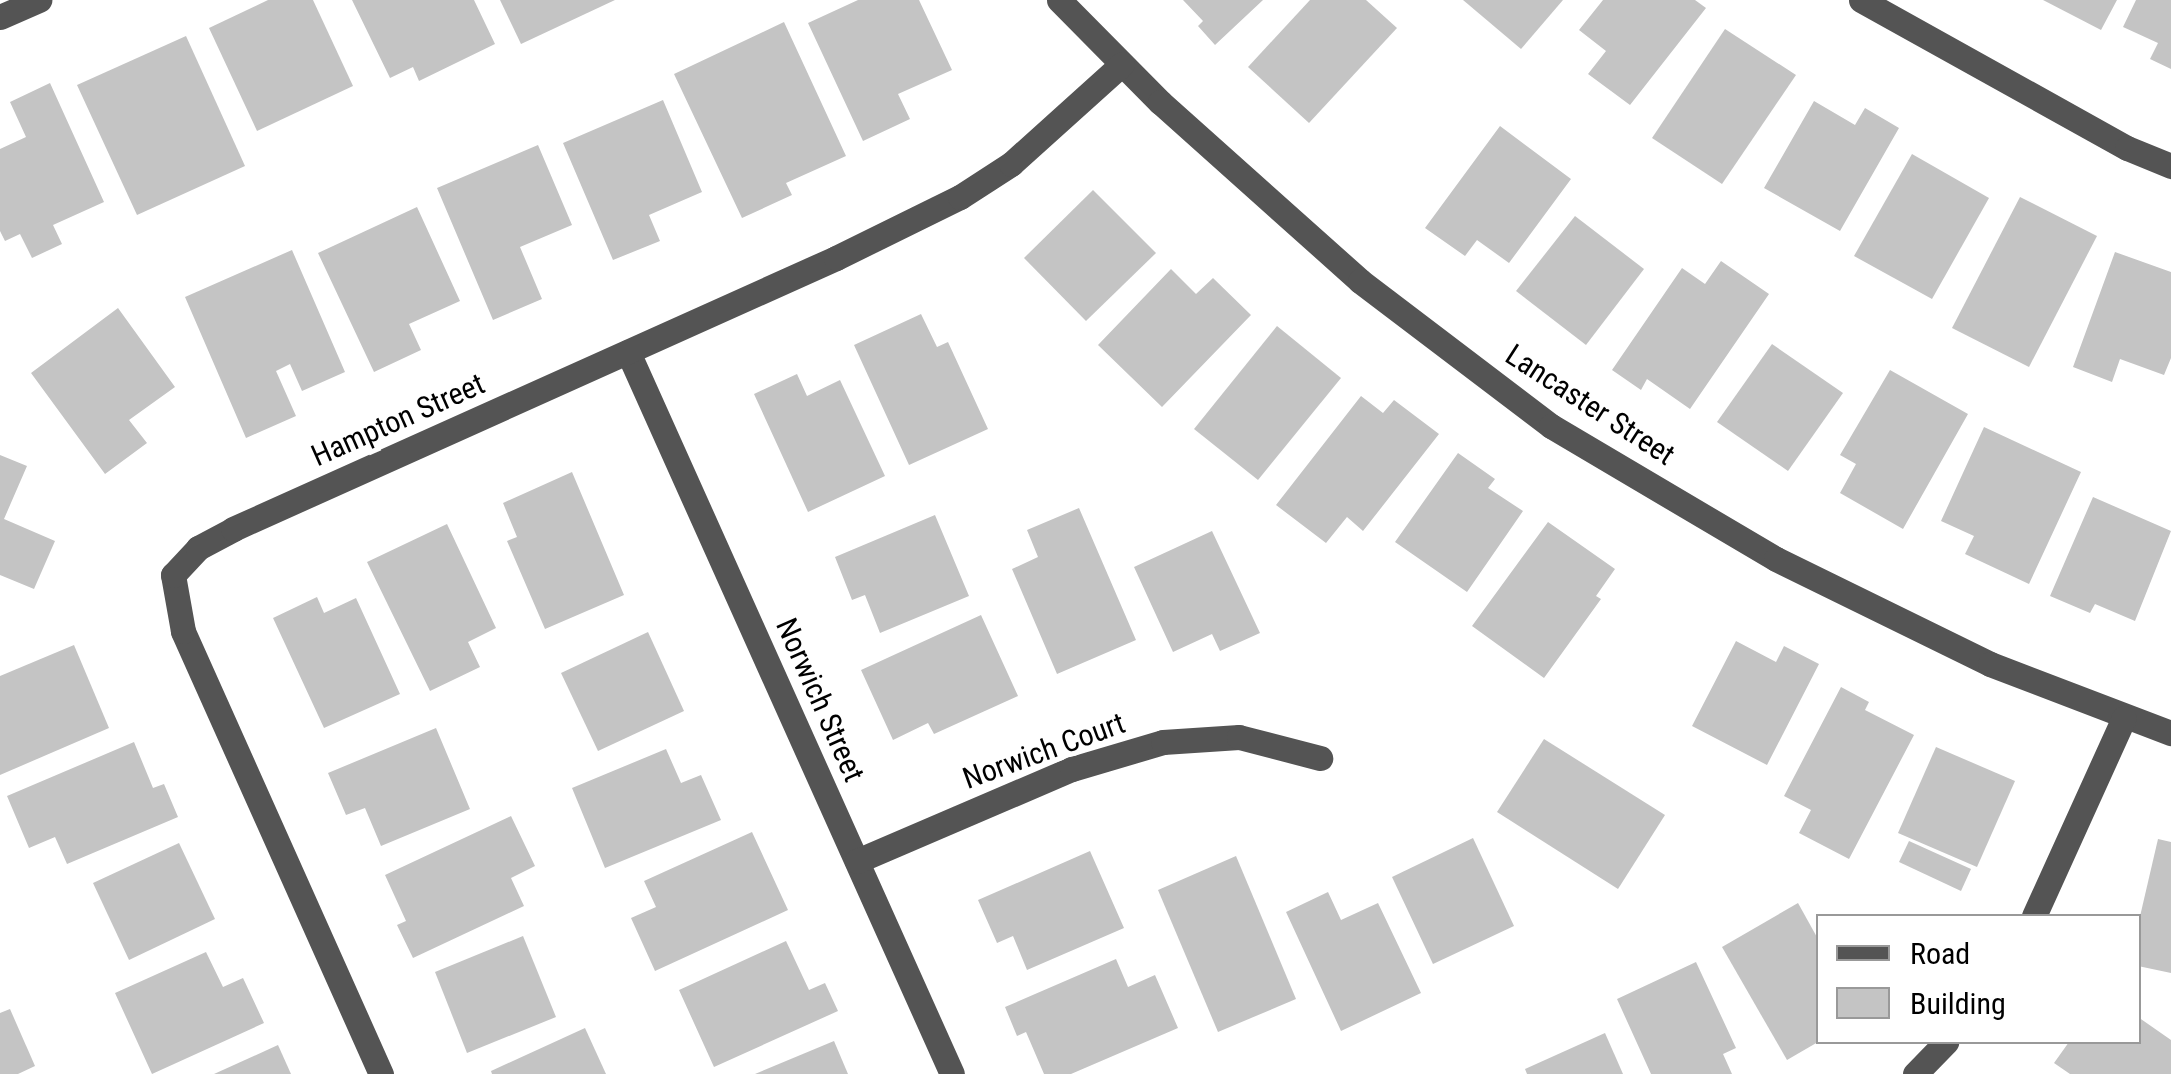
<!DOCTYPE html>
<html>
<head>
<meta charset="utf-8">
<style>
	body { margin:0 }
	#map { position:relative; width:2171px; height:1074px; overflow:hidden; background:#fff; font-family:"Roboto Condensed",sans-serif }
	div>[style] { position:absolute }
	.building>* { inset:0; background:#c4c4c4 }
	.minor>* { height:25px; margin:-12.5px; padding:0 12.5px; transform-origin:12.5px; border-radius:12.5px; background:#545454 }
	span { translate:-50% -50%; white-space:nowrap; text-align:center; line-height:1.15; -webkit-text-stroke:10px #fff; paint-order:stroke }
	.street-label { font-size:30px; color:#000 }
	.legend { position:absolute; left:1816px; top:914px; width:325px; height:130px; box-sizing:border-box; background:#fff; border:2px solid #999; margin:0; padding:12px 18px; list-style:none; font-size:30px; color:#000 }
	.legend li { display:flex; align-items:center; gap:20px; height:50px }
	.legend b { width:50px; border:2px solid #999 }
</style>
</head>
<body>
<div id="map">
	<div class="building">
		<div style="clip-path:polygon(268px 0,313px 0,353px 86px,257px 131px,209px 28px)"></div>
		<div style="clip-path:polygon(352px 0,474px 0,495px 44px,419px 81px,413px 67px,390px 78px)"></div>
		<div style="clip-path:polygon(500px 0,615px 0,521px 44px)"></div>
		<div style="clip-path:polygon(858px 0,919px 0,952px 70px,898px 94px,910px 119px,863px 141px,808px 23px)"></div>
		<div style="clip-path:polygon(1183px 0,1263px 0,1215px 45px,1198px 26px,1203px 21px)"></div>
		<div style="clip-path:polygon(1310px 0,1366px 0,1397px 28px,1309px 123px,1248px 67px)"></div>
		<div style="clip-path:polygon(1463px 0,1563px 0,1521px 49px)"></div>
		<div style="clip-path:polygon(1603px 0,1695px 0,1706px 8px,1630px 105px,1588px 74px,1606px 51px,1579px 30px)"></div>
		<div style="clip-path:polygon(2043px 0,2117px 0,2101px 30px)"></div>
		<div style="clip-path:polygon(2136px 0,2171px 0,2171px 69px,2150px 59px,2158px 43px,2123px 27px)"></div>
		<div style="clip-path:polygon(784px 22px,846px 156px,786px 183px,792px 195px,742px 218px,674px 74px)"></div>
		<div style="clip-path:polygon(1725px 29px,1796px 75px,1722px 184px,1652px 138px)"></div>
		<div style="clip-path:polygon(186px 36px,245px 166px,137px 215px,77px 85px)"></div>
		<div style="clip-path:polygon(50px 83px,104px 202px,53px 225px,62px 244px,32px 258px,20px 234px,5px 241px,0 231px,0 149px,26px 137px,10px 102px)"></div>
		<div style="clip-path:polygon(663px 100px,702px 192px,649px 215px,660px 241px,613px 260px,563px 143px)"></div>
		<div style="clip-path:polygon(1814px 101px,1855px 125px,1865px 108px,1899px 128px,1840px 231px,1764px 188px)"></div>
		<div style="clip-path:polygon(1500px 126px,1571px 179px,1509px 263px,1477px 240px,1465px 256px,1425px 228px)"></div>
		<div style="clip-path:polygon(538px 145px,572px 225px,520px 247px,542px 299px,493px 320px,437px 188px)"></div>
		<div style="clip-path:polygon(1912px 154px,1989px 198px,1932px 299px,1854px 256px)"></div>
		<div style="clip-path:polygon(1093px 190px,1156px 253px,1086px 321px,1024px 258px)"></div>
		<div style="clip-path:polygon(2020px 197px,2097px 236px,2029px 367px,1952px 328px)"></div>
		<div style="clip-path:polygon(417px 207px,460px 301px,409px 324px,421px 350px,374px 372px,318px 253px)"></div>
		<div style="clip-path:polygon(1575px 216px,1644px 269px,1586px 345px,1516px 291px)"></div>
		<div style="clip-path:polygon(292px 250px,345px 372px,302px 391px,290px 364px,276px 371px,296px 416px,246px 438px,185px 297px)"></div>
		<div style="clip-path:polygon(2115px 252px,2171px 272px,2171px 358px,2164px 375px,2120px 359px,2112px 382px,2073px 367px)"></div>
		<div style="clip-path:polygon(1721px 261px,1769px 294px,1690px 409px,1647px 379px,1641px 390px,1612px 370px,1682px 268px,1705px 284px)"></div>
		<div style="clip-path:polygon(1171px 269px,1196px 294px,1213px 278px,1251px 315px,1162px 407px,1098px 345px)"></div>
		<div style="clip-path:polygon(118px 308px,175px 387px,129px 420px,147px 443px,105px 474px,31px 373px)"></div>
		<div style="clip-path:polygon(921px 314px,937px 347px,948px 342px,988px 429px,909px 465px,854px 345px)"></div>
		<div style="clip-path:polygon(1277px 326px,1341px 378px,1258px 480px,1194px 429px)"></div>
		<div style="clip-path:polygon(1772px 344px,1843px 393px,1788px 471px,1717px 422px)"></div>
		<div style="clip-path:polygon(1890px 370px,1968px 414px,1903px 529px,1840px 493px,1856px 464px,1840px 455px)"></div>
		<div style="clip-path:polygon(797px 374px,807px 396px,840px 380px,885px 476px,808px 512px,754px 394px)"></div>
		<div style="clip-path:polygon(1361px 396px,1383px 413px,1394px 400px,1439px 434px,1363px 531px,1347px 517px,1326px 543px,1276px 505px)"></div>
		<div style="clip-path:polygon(1984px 427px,2081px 472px,2029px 584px,1965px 554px,1974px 536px,1941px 521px)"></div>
		<div style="clip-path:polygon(1458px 453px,1495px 479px,1488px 488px,1523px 511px,1467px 592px,1395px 542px)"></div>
		<div style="clip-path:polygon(0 455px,27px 466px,4px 519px,55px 541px,34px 589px,0 575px)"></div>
		<div style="clip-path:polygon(572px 472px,624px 595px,545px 629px,507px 541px,517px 537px,503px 503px)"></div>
		<div style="clip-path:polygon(2093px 497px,2171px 531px,2135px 621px,2095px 604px,2090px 613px,2050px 596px)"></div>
		<div style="clip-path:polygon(1079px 508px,1136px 640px,1057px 674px,1012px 569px,1038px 557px,1027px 530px)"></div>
		<div style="clip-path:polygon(935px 515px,969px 596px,880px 633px,865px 595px,852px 600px,835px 557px)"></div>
		<div style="clip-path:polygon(1548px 522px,1615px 569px,1596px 596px,1601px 599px,1544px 678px,1472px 626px)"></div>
		<div style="clip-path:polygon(447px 524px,496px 628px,468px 642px,480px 667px,430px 691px,367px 562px)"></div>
		<div style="clip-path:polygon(1212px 531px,1260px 633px,1220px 651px,1212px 634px,1173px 652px,1134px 567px)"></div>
		<div style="clip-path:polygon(317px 597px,324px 613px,356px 598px,400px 694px,324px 728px,273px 618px)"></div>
		<div style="clip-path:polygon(981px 615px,1018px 696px,934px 734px,928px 723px,893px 740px,861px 670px)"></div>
		<div style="clip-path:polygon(648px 632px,684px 711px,598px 751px,561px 673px)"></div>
		<div style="clip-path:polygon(1736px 641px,1776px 662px,1784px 646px,1819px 664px,1767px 765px,1692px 726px)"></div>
		<div style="clip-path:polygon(74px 645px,109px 728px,0 775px,0 676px)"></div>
		<div style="clip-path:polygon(1841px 687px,1869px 702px,1865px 710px,1914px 735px,1849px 859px,1799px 833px,1811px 810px,1784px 796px)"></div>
		<div style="clip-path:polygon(436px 728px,470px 809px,381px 846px,365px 808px,346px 815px,328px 773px)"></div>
		<div style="clip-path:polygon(1544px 739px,1665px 815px,1618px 889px,1497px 812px)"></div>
		<div style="clip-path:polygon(134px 742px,153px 788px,164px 784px,178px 817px,67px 864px,55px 837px,29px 848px,7px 796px)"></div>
		<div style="clip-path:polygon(1936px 747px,2015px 781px,1977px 867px,1898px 833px)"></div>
		<div style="clip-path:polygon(666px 749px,681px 783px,701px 775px,721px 820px,605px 868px,572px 788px)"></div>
		<div style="clip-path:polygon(511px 816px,535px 866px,511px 878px,524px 906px,413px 958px,397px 925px,406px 921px,385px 875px)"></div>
		<div style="clip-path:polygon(752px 832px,788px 910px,655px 971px,631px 918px,656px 907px,644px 881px)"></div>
		<div style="clip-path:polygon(1473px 838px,1514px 926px,1433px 964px,1392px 877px)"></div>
		<div style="clip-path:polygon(2158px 839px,2171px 842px,2171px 973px,2138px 966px,2138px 925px)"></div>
		<div style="clip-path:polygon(1909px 841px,1971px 869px,1961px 891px,1899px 862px)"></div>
		<div style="clip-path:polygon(179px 843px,215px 919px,129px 960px,93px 883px)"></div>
		<div style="clip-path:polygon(1090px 851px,1124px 928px,1027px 970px,1013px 936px,997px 943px,978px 900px)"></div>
		<div style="clip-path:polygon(1236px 856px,1296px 999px,1218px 1032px,1158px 890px)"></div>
		<div style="clip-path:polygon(1328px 892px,1341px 920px,1378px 903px,1421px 993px,1341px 1031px,1286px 912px)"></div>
		<div style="clip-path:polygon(1798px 903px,1818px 939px,1818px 1042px,1787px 1060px,1722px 947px)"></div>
		<div style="clip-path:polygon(523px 936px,556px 1017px,467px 1053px,435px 972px)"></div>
		<div style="clip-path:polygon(786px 941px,809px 990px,825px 983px,838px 1011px,714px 1067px,679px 990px)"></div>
		<div style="clip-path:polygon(206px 952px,223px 987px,243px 978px,264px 1023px,152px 1074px,115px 993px)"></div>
		<div style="clip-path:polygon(1116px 959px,1128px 987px,1155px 975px,1178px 1028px,1071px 1074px,1044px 1074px,1026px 1032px,1017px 1036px,1005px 1007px)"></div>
		<div style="clip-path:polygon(1696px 962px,1736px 1048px,1723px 1054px,1732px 1074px,1651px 1074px,1617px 999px)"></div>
		<div style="clip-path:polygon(10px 1009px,35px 1066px,18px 1074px,0 1074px,0 1013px)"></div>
		<div style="clip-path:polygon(2138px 1017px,2171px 1040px,2171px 1074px,2070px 1074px,2054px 1063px,2069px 1042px,2138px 1042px)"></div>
		<div style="clip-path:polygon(585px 1028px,606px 1074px,492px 1074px,491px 1071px)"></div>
		<div style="clip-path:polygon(1605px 1033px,1623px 1074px,1527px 1074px,1525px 1069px)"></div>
		<div style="clip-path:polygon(834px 1041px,848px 1074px,755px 1074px)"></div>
		<div style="clip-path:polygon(278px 1045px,291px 1074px,214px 1074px)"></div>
	</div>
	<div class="minor">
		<div style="left:1059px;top:0;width:144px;rotate:45.3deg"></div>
		<div style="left:1160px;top:102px;width:268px;rotate:41.8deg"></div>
		<div style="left:1360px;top:281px;width:240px;rotate:37.2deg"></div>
		<div style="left:1551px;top:426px;width:261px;rotate:30.6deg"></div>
		<div style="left:1776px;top:559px;width:238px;rotate:26.1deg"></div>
		<div style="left:1990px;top:664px;width:194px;rotate:20.9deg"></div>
		<div style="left:1861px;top:0;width:304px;rotate:29.1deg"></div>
		<div style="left:2127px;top:148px;width:48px;rotate:22.2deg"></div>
		<div style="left:0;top:17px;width:43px;rotate:-23.6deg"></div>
		<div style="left:628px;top:352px;width:791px;rotate:65.83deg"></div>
		<div style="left:857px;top:861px;width:234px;rotate:-23.2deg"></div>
		<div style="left:1072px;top:769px;width:95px;rotate:-16.5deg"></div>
		<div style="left:1163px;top:742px;width:76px;rotate:-3.8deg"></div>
		<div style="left:1239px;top:737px;width:84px;rotate:14.5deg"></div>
		<div style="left:2034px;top:916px;width:217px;rotate:-65.6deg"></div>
		<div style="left:381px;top:1074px;width:485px;rotate:-114.1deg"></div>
		<div style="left:183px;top:631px;width:57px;rotate:-100.1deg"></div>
		<div style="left:173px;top:575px;width:37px;rotate:-47deg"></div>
		<div style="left:198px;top:548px;width:40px;rotate:-28deg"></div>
		<div style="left:233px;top:529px;width:661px;rotate:-24.2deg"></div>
		<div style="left:836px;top:258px;width:138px;rotate:-26.2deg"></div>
		<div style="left:960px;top:197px;width:61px;rotate:-32.9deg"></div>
		<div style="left:1011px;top:164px;width:149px;rotate:-42deg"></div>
		<div style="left:1915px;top:1074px;width:45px;rotate:-45.9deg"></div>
	</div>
	<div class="street-label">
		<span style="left:1590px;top:405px;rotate:33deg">Lancaster Street</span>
		<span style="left:398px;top:420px;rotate:-24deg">Hampton Street</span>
		<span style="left:820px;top:700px;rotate:66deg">Norwich Street</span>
		<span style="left:1044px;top:751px;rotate:-20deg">Norwich Court</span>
	</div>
	<ul class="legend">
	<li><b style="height:12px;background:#545454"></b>Road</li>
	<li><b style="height:28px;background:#c4c4c4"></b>Building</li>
	</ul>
</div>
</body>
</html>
